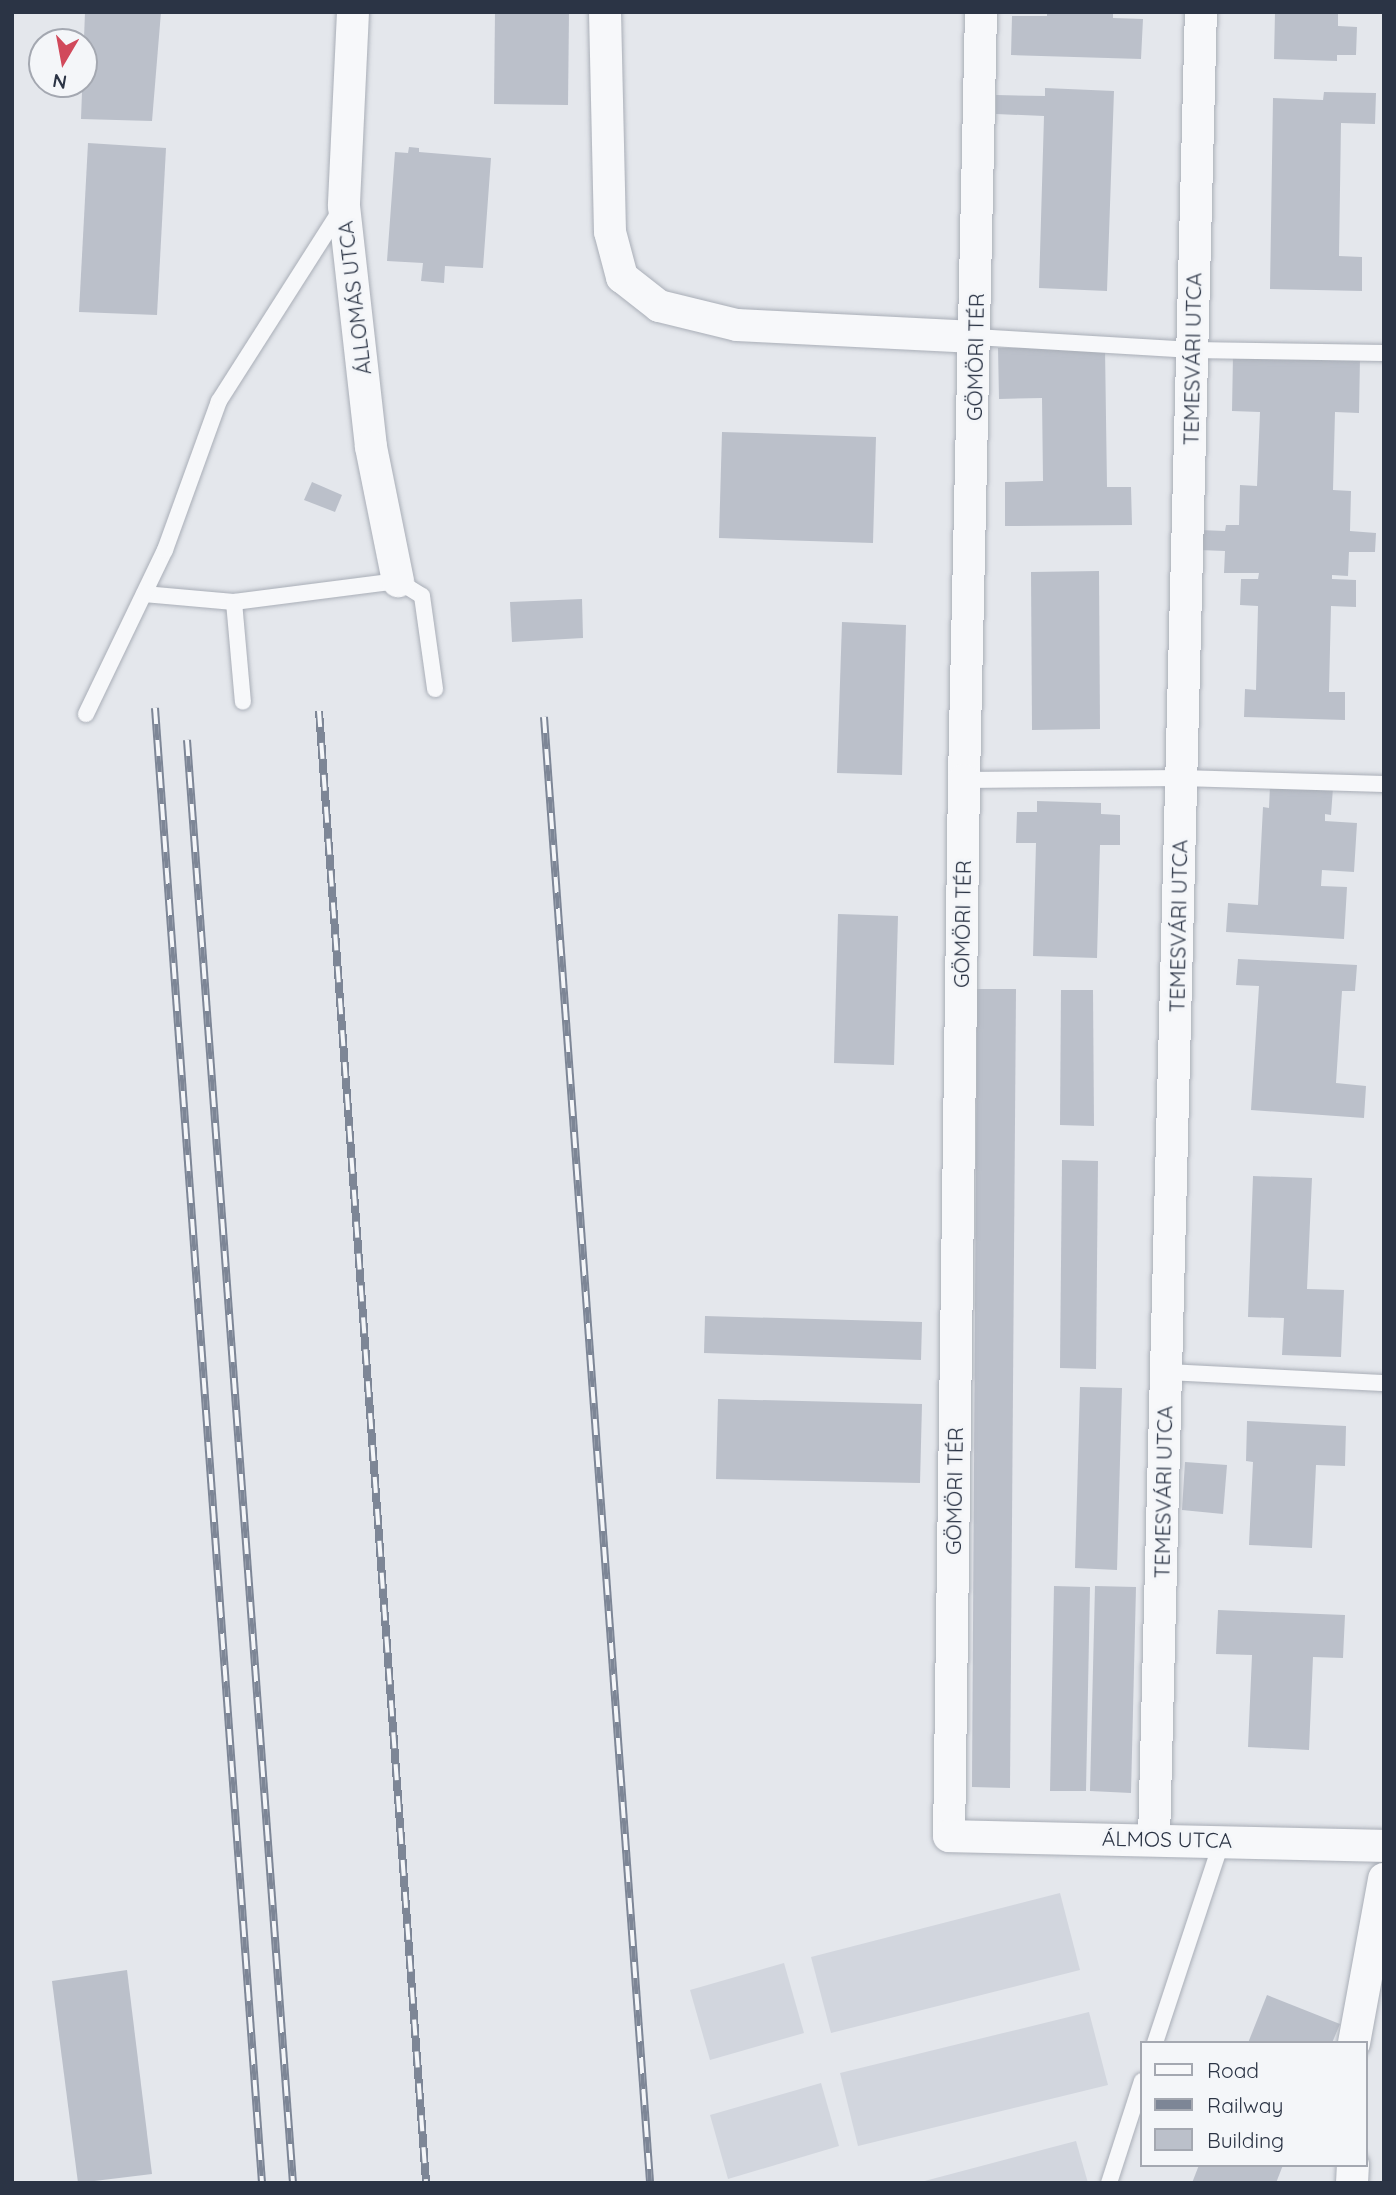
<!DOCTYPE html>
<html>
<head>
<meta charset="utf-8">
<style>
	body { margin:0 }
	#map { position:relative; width:1396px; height:2195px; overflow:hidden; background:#e4e7ec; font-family:Quicksand,sans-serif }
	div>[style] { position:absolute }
	.built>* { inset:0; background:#d2d6de }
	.building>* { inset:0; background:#bbc0ca }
	.roads { filter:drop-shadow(0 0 2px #a9aeb7) drop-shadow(0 0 2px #a9aeb7) }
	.service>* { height:16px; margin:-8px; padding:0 8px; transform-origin:8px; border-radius:8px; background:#f7f8fa }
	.minor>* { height:32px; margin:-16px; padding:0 16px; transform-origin:16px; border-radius:16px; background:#f7f8fa }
	.rail>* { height:8px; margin-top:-4px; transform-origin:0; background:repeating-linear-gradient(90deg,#f4f6f9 0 16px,#7d8696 0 32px); box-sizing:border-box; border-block:2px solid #7d8696 }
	span { translate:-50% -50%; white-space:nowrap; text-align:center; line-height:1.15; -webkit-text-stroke:6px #f4f6f9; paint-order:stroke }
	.street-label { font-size:21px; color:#2b3445 }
	.frame { position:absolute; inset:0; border:14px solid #2b3445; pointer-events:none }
	.legend { position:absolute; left:1140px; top:2041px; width:228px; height:126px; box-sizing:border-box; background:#f4f6f9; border:2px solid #a4a8b1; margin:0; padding:9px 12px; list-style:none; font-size:21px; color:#2b3445 }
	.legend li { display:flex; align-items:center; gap:14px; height:35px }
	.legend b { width:35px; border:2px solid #a4a8b1 }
	.north { position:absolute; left:28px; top:28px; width:70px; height:70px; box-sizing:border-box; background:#f4f6f9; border:2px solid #a4a8b1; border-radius:50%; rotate:190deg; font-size:19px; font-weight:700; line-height:28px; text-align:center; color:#2b3445 }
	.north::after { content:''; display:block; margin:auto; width:24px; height:32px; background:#d1495b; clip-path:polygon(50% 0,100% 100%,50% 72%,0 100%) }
</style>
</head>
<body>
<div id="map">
	<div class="built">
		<div style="clip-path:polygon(1060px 1893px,1080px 1970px,831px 2033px,811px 1957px)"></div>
		<div style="clip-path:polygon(784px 1963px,804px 2033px,710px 2060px,690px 1990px)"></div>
		<div style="clip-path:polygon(1089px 2012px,1108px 2085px,858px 2146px,840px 2073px)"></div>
		<div style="clip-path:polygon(821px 2083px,839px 2146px,728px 2179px,710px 2115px)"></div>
		<div style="clip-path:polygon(1076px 2141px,1088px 2183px,917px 2183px)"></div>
	</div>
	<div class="building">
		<div style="clip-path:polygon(85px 12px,161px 12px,152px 121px,81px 119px)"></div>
		<div style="clip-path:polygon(495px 12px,569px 12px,568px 105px,494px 104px)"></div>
		<div style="clip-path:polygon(1047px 12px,1113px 12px,1113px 18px,1143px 19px,1141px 59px,1011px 55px,1012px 16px,1047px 16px)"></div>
		<div style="clip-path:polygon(1275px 12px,1338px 12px,1338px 26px,1357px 27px,1356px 55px,1337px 55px,1337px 61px,1274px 59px)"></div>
		<div style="clip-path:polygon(1045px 88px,1114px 91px,1107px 291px,1039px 288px,1044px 116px,996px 114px,996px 95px,1045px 96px)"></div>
		<div style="clip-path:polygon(1324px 92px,1376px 93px,1375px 124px,1341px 123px,1339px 256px,1362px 257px,1362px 291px,1270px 289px,1273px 98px,1323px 100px)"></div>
		<div style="clip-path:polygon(88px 143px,166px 148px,157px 315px,79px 312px)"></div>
		<div style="clip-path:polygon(409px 147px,419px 148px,419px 152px,491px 158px,483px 268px,445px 266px,444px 283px,421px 281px,423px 263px,387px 261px,395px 152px,408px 153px)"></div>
		<div style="clip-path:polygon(998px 348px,1105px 348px,1107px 487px,1131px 487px,1132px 525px,1005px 526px,1005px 482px,1043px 481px,1042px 398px,999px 399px)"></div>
		<div style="clip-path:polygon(1233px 355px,1360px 358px,1359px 413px,1335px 412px,1333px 490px,1351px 491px,1350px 531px,1376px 533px,1375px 552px,1349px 552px,1348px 576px,1332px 575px,1332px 579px,1356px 580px,1356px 607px,1331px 606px,1329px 692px,1345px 692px,1345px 720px,1244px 717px,1245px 689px,1256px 690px,1258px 606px,1240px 605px,1241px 579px,1258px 579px,1259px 573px,1224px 573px,1225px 551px,1199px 550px,1200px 530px,1225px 531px,1226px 525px,1239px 525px,1240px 485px,1257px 486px,1260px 412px,1232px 411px)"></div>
		<div style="clip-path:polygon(722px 432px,876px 437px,873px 543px,719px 538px)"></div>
		<div style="clip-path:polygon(312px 482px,342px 495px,335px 512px,304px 500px)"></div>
		<div style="clip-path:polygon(1099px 571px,1100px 729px,1032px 730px,1031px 572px)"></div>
		<div style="clip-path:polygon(582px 599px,583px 638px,512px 642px,510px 602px)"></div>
		<div style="clip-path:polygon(842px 622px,906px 625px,902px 775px,837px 773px)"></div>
		<div style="clip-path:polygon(1270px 785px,1333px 788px,1331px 815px,1325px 814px,1325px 821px,1357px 823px,1354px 872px,1322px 870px,1321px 886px,1347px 887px,1344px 939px,1226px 932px,1228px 903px,1258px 905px,1263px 807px,1269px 808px)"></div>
		<div style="clip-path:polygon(1037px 801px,1101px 803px,1101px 814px,1120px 815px,1120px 845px,1100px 845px,1097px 958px,1033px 956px,1036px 843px,1016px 843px,1017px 812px,1037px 812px)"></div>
		<div style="clip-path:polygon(838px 914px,898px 916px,894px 1065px,834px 1063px)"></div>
		<div style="clip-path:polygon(1238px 959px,1357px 965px,1355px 991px,1342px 991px,1336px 1083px,1366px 1086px,1364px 1118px,1251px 1110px,1259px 986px,1236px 985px)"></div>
		<div style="clip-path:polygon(977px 989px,1016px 989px,1010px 1788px,972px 1787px)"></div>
		<div style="clip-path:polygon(1061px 990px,1093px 990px,1094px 1126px,1060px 1125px)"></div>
		<div style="clip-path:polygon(1062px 1160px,1098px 1161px,1096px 1369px,1060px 1368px)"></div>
		<div style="clip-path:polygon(1253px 1176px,1312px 1178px,1307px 1289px,1344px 1290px,1341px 1357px,1282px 1355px,1284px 1318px,1248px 1317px)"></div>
		<div style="clip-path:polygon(705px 1316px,922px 1322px,921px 1360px,704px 1353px)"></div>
		<div style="clip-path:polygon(1080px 1387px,1122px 1388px,1117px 1570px,1075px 1568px)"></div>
		<div style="clip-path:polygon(718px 1399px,922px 1404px,920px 1483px,716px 1479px)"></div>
		<div style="clip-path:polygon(1247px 1421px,1346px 1426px,1345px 1466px,1316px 1465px,1312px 1548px,1249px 1545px,1253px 1462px,1246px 1461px)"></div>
		<div style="clip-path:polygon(1185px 1462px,1227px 1465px,1223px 1514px,1182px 1510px)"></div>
		<div style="clip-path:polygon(1054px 1586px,1090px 1587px,1086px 1791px,1050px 1791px)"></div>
		<div style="clip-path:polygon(1095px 1586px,1136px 1587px,1131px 1793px,1090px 1791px)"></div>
		<div style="clip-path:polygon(1218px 1610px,1345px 1615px,1343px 1658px,1313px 1657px,1309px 1750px,1248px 1747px,1252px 1655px,1216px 1654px)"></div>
		<div style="clip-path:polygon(127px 1970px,152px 2174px,78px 2183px,52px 1981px)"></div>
		<div style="clip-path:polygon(1267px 1995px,1340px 2024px,1332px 2043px,1248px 2043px)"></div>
		<div style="clip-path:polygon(1199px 2165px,1283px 2165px,1276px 2183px,1192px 2183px)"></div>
	</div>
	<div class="roads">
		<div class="service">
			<div style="left:975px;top:337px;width:218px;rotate:3.4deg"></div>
			<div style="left:1193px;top:350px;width:191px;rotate:0.9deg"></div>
			<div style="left:144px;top:594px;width:90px;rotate:5.1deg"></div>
			<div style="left:234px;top:602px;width:165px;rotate:-7.3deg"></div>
			<div style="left:398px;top:581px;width:28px;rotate:32deg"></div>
			<div style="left:422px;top:596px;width:94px;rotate:82deg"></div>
			<div style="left:234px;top:602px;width:100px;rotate:84.9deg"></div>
			<div style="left:86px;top:714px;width:182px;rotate:-64.3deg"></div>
			<div style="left:165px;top:550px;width:158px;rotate:-70.1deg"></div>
			<div style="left:219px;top:401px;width:229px;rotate:-57.5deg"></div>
			<div style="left:964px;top:780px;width:217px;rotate:-0.5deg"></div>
			<div style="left:1181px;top:778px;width:203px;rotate:1.7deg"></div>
			<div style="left:1166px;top:1372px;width:218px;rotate:2.9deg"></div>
			<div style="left:1155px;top:2043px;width:214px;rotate:-71.7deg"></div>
			<div style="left:1109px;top:2183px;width:107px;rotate:-72.1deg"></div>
		</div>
		<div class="minor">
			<div style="left:353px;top:12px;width:194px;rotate:92.7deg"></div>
			<div style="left:344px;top:206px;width:243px;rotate:83.6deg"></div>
			<div style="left:371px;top:447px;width:137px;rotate:78.6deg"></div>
			<div style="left:605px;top:12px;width:220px;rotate:88.7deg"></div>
			<div style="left:610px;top:232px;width:47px;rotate:75.1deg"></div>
			<div style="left:622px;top:277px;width:47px;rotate:38.1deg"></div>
			<div style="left:659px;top:306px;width:80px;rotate:13.7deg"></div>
			<div style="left:737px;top:325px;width:238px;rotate:2.9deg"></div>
			<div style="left:981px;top:12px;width:768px;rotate:91.27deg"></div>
			<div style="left:964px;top:780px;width:1056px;rotate:90.81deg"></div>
			<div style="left:949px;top:1836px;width:435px;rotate:1.3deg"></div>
			<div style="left:1154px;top:1839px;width:1828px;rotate:-88.53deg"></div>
			<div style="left:1354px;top:2043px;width:167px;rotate:-79.6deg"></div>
			<div style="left:1352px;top:2183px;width:18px;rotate:-87deg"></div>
		</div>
	</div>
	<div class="rail">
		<div style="left:155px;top:708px;width:1479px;rotate:85.85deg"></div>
		<div style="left:319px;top:711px;width:1476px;rotate:85.84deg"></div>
		<div style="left:544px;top:717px;width:1470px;rotate:85.86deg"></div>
		<div style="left:187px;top:740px;width:1447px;rotate:85.8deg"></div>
	</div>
	<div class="street-label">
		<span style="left:354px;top:298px;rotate:-97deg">ÁLLOMÁS UTCA</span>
		<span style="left:975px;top:357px;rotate:-89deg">GÖMÖRI TÉR</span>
		<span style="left:1192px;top:359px;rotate:-89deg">TEMESVÁRI UTCA</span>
		<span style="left:962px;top:924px;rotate:-89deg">GÖMÖRI TÉR</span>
		<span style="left:1178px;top:926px;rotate:-89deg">TEMESVÁRI UTCA</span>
		<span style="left:954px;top:1491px;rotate:-89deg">GÖMÖRI TÉR</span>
		<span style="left:1163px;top:1492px;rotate:-89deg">TEMESVÁRI UTCA</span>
		<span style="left:1167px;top:1839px;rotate:1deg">ÁLMOS UTCA</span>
	</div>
	<div class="frame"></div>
	<ul class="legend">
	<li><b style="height:9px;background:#f7f8fa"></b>Road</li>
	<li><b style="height:9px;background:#7d8696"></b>Railway</li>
	<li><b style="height:19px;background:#bbc0ca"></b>Building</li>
	</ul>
	<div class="north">N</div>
</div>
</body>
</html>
